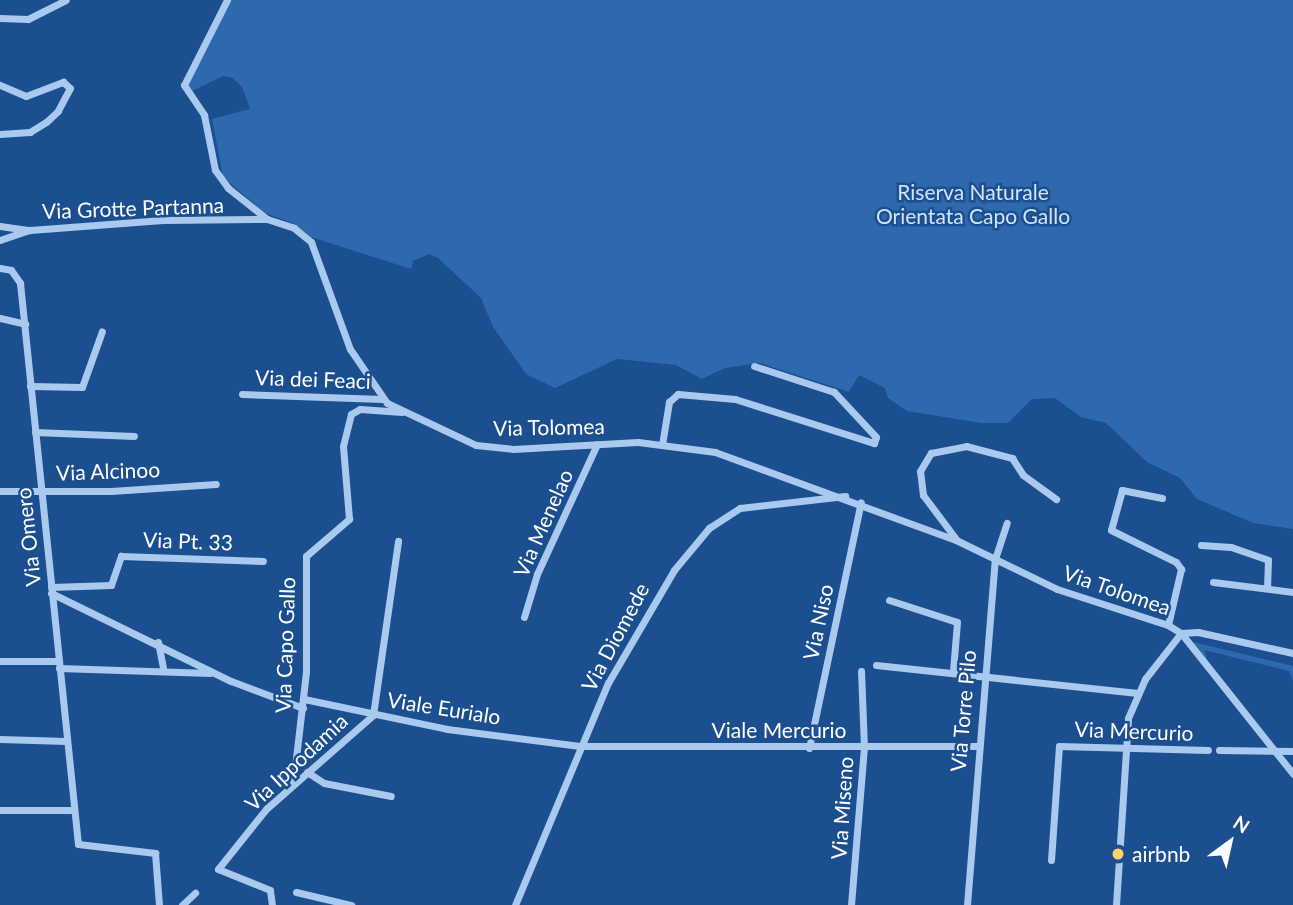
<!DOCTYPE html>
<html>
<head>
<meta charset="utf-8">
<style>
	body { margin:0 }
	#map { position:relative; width:1293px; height:905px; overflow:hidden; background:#1b4f8f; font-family:Lato,sans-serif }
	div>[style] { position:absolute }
	.green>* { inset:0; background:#2e69ad }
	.minor>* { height:7px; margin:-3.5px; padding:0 3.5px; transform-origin:3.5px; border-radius:3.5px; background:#a9c9ee }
	.dots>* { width:19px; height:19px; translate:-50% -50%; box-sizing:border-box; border:4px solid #1b4f8f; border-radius:50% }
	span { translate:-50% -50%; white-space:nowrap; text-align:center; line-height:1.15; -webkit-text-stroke:5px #1b4f8f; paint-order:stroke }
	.park-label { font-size:21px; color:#cfe3fa }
	.street-label { font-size:21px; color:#fff }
	.poi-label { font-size:21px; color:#fff }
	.left { translate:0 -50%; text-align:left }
	.north { position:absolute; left:1195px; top:807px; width:70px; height:70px; -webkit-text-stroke:5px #1b4f8f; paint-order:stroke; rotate:33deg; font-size:19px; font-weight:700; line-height:28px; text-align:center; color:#fff }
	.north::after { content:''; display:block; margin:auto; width:24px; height:32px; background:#fff; clip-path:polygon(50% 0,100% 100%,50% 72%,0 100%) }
</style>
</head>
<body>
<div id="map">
	<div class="green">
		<div style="clip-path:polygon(231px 0,1293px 0,1293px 529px,1253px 523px,1197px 499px,1180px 478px,1147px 462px,1106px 423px,1081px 417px,1055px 398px,1032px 399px,1008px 423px,981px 423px,907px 411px,888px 398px,885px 388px,859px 375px,849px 392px,760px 363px,725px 368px,702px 379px,676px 365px,617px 359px,555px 388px,526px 374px,493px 327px,481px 298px,438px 258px,429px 254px,413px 261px,411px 269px,311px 237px,293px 223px,265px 213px,223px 177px,212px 119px,250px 109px,242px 87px,233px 78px,223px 76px,192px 91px,187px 87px)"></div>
		<div style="clip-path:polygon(1193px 642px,1293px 666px,1293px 681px,1289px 671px,1204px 650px,1208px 662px)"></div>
	</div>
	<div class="minor">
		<div style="left:227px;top:0;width:95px;rotate:116.8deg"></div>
		<div style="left:184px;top:85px;width:36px;rotate:56deg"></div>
		<div style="left:204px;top:115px;width:56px;rotate:78.7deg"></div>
		<div style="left:215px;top:170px;width:22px;rotate:54deg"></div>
		<div style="left:228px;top:188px;width:50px;rotate:38.5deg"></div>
		<div style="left:267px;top:219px;width:28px;rotate:18deg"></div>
		<div style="left:294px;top:228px;width:22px;rotate:39deg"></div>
		<div style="left:311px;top:242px;width:114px;rotate:70deg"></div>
		<div style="left:350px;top:349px;width:65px;rotate:55.6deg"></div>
		<div style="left:387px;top:403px;width:98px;rotate:25.3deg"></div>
		<div style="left:476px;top:445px;width:37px;rotate:6deg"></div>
		<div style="left:513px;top:449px;width:125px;rotate:-3.2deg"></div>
		<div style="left:638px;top:442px;width:78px;rotate:7.4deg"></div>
		<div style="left:715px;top:452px;width:257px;rotate:20.1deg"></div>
		<div style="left:956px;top:540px;width:112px;rotate:25.9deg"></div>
		<div style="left:1057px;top:589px;width:117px;rotate:18deg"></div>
		<div style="left:1168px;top:625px;width:15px;rotate:32deg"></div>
		<div style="left:1181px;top:633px;width:180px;rotate:51.5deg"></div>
		<div style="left:0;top:18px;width:28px;rotate:2deg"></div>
		<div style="left:28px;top:19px;width:42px;rotate:-26.6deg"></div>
		<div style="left:0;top:85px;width:28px;rotate:23deg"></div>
		<div style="left:26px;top:96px;width:40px;rotate:-21deg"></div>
		<div style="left:63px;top:82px;width:9px;rotate:41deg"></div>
		<div style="left:70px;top:88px;width:26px;rotate:118deg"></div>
		<div style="left:58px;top:111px;width:16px;rotate:137deg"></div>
		<div style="left:46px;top:122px;width:19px;rotate:148deg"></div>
		<div style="left:30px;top:132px;width:30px;rotate:176deg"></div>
		<div style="left:0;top:226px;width:30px;rotate:8deg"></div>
		<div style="left:30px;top:230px;width:133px;rotate:-4.3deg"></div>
		<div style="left:163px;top:220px;width:104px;rotate:-0.6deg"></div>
		<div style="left:0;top:240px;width:31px;rotate:-19deg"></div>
		<div style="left:0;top:268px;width:11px;rotate:10deg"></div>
		<div style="left:11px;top:270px;width:16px;rotate:55deg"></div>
		<div style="left:20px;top:283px;width:564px;rotate:84.1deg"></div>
		<div style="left:78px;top:844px;width:78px;rotate:6.7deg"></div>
		<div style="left:155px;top:853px;width:52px;rotate:85.6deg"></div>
		<div style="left:0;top:318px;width:26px;rotate:13deg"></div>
		<div style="left:30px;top:386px;width:52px;rotate:1.1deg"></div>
		<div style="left:82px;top:387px;width:59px;rotate:-70.3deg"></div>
		<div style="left:242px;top:394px;width:140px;rotate:2deg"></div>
		<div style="left:35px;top:432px;width:99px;rotate:2.3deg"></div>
		<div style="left:662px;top:445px;width:44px;rotate:-80.8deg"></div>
		<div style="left:669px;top:402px;width:12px;rotate:-42deg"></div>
		<div style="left:678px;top:394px;width:57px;rotate:5deg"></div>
		<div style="left:735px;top:399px;width:146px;rotate:17.6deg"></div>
		<div style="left:874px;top:443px;width:6px;rotate:-72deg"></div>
		<div style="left:876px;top:437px;width:62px;rotate:-133deg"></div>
		<div style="left:834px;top:392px;width:84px;rotate:-162deg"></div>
		<div style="left:0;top:491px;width:111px"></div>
		<div style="left:111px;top:491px;width:105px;rotate:-3.8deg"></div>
		<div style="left:1162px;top:498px;width:41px;rotate:-168.7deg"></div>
		<div style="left:1122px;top:490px;width:41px;rotate:105.4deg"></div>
		<div style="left:1111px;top:530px;width:72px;rotate:26.2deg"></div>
		<div style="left:1176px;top:562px;width:9px;rotate:54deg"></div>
		<div style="left:1181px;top:569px;width:57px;rotate:103.1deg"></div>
		<div style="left:956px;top:539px;width:55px;rotate:-126.9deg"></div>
		<div style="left:923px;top:495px;width:24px;rotate:-97deg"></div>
		<div style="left:920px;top:471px;width:21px;rotate:-59deg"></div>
		<div style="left:931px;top:453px;width:36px;rotate:-11deg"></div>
		<div style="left:966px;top:446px;width:48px;rotate:14.6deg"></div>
		<div style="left:1012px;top:458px;width:20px;rotate:57deg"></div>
		<div style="left:1023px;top:475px;width:41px;rotate:36deg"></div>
		<div style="left:1201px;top:545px;width:30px;rotate:4deg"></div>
		<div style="left:1231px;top:547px;width:39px;rotate:19deg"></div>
		<div style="left:1268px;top:560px;width:27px;rotate:92deg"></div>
		<div style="left:1213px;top:582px;width:81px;rotate:7.1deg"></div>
		<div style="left:51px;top:587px;width:60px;rotate:-1.9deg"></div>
		<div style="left:111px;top:585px;width:31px;rotate:-71deg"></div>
		<div style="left:121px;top:556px;width:142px;rotate:2deg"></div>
		<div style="left:51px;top:593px;width:200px;rotate:26.1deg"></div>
		<div style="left:231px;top:681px;width:77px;rotate:20.6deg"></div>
		<div style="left:889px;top:600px;width:71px;rotate:17.9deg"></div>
		<div style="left:957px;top:622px;width:49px;rotate:94.7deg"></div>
		<div style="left:524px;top:617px;width:45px;rotate:-73.2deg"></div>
		<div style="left:537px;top:574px;width:143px;rotate:-65.2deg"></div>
		<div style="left:1181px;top:633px;width:17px;rotate:-3deg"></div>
		<div style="left:1198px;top:632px;width:97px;rotate:12.5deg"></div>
		<div style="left:158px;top:642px;width:26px;rotate:79deg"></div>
		<div style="left:0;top:661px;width:58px"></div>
		<div style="left:876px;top:665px;width:263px;rotate:6.1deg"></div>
		<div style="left:59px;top:668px;width:151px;rotate:1.9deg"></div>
		<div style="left:304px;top:699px;width:146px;rotate:11.8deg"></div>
		<div style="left:447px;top:729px;width:134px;rotate:7.3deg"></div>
		<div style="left:580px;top:746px;width:398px"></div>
		<div style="left:0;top:739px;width:66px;rotate:1.7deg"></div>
		<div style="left:809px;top:748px;width:251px;rotate:-78.1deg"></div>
		<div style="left:1219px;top:750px;width:74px;rotate:0.8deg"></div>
		<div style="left:307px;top:772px;width:20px;rotate:33deg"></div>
		<div style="left:324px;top:783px;width:68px;rotate:11deg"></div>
		<div style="left:293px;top:784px;width:114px;rotate:-83.4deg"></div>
		<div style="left:306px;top:671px;width:115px;rotate:-90deg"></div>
		<div style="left:306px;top:556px;width:57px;rotate:-40.7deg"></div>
		<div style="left:349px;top:519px;width:73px;rotate:-94.7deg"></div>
		<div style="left:343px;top:446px;width:33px;rotate:-76deg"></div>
		<div style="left:351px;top:414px;width:10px;rotate:-29deg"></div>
		<div style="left:360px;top:409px;width:42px;rotate:4.1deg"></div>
		<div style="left:0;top:810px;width:74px"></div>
		<div style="left:1051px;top:860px;width:114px;rotate:-86deg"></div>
		<div style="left:1059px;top:746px;width:149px;rotate:1.5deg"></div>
		<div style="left:296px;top:892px;width:57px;rotate:13.3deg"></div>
		<div style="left:182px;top:905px;width:18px;rotate:-43deg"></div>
		<div style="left:272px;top:905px;width:15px;rotate:-98deg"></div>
		<div style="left:270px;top:890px;width:56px;rotate:-158deg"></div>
		<div style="left:218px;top:869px;width:77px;rotate:-51.3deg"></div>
		<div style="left:266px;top:809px;width:142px;rotate:-41.3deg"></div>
		<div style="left:373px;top:715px;width:176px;rotate:-81.8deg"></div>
		<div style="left:515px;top:905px;width:241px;rotate:-67.3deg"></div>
		<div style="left:608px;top:683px;width:131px;rotate:-59.7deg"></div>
		<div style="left:674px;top:570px;width:55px;rotate:-50.2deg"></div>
		<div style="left:709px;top:528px;width:37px;rotate:-33deg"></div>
		<div style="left:740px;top:508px;width:106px;rotate:-6.5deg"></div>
		<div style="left:851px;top:905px;width:158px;rotate:-85.3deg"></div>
		<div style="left:864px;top:748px;width:77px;rotate:-92.2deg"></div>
		<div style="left:967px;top:905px;width:347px;rotate:-85.4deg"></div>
		<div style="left:995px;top:559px;width:38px;rotate:-72deg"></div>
		<div style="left:1116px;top:905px;width:187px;rotate:-86.3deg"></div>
		<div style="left:1128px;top:718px;width:43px;rotate:-66.4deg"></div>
		<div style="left:1145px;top:679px;width:58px;rotate:-52deg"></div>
	</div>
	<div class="dots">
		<div style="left:1118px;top:854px;background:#ffd166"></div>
	</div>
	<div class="park-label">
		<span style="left:973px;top:204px">Riserva Naturale<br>Orientata Capo Gallo</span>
	</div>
	<div class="street-label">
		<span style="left:133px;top:208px;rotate:-2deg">Via Grotte Partanna</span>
		<span style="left:313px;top:379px;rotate:2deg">Via dei Feaci</span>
		<span style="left:549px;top:427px;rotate:-1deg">Via Tolomea</span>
		<span style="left:108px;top:471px;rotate:-2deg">Via Alcinoo</span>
		<span style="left:543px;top:523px;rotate:-66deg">Via Menelao</span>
		<span style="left:28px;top:537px;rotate:-96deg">Via Omero</span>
		<span style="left:188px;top:541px;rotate:2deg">Via Pt. 33</span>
		<span style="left:1117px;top:590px;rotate:19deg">Via Tolomea</span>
		<span style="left:818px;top:622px;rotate:-78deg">Via Niso</span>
		<span style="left:615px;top:637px;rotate:-62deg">Via Diomede</span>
		<span style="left:285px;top:645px;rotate:-88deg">Via Capo Gallo</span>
		<span style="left:444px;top:708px;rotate:9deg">Viale Eurialo</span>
		<span style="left:963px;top:711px;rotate:-85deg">Via Torre Pilo</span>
		<span style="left:779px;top:730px">Viale Mercurio</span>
		<span style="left:1134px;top:731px;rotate:2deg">Via Mercurio</span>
		<span style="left:296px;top:762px;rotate:-43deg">Via Ippodamia</span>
		<span style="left:842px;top:808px;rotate:-86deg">Via Miseno</span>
	</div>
	<div class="poi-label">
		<span class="left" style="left:1132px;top:854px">airbnb</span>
	</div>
	<div class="north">N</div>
</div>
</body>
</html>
